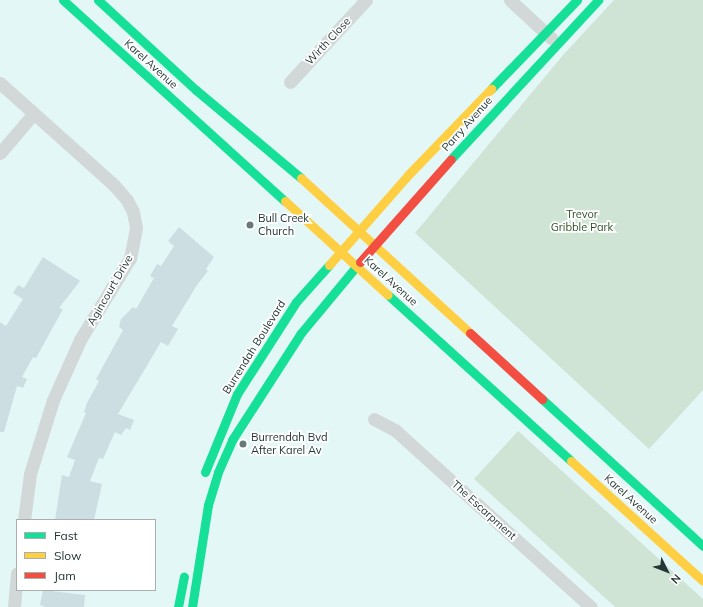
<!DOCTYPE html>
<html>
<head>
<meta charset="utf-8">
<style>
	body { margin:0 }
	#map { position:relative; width:703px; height:607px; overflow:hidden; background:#e3f7f7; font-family:Mulish,sans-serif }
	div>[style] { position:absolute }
	.green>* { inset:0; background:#cfe4d5 }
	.building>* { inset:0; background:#cddee2 }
	.street>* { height:13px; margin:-6.5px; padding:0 6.5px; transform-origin:6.5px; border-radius:6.5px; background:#d2d8d8 }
	.fast>* { height:9px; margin:-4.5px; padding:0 4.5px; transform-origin:4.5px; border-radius:4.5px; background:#16e098 }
	.slow>* { height:9px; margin:-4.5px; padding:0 4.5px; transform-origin:4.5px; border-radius:4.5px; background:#ffcf43 }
	.jam>* { height:9px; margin:-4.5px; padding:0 4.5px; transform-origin:4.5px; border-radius:4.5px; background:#f24e42 }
	.dots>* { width:11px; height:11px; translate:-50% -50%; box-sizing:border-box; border:2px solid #fff; border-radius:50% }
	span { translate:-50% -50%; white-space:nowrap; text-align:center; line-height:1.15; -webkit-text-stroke:3.5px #fff; paint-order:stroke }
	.street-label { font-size:11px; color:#243636 }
	.park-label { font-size:11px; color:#2c5124 }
	.poi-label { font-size:11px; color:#243636 }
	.left { translate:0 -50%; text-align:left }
	.legend { position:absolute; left:16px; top:519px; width:140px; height:72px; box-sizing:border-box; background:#fff; border:1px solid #a7afaf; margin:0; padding:5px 7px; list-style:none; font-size:12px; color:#243636 }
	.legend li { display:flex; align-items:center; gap:8px; height:20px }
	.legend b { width:20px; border:1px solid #a7afaf }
	.north { position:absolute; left:647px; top:551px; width:40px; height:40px; -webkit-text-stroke:3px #fff; paint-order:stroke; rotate:132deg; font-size:11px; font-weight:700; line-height:16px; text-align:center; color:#243636 }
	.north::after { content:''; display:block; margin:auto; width:14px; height:18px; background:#243636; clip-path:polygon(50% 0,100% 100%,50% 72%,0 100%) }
</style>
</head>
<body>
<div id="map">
	<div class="green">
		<div style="clip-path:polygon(614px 0,703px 0,703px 390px,649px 449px,415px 233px,564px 54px)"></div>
		<div style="clip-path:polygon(518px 431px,703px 599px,703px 607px,615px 607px,474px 479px)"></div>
	</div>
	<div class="building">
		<div style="clip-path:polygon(179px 227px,214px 257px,206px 269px,208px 271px,197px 285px,172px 326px,178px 329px,168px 346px,161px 342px,118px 414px,134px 420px,130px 430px,126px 428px,121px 435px,115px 432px,103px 459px,99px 458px,90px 481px,102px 484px,94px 520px,55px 520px,62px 475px,69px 477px,75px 460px,67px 457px,86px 413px,84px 412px,87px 403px,99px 381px,96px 379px,123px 330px,119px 327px,121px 319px,133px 307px,136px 309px,154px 278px,150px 276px,157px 264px,161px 266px,174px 246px,168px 241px)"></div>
		<div style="clip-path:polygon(43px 257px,80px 281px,59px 308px,63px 309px,36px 358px,33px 357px,22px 377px,27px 379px,23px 388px,17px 386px,4px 432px,0 432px,0 322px,6px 326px,23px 299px,13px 293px,18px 285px,24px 288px)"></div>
		<div style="clip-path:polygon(43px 590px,85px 595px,84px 607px,45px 607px,40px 605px)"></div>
	</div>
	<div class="street">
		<div style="left:510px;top:0;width:56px;rotate:42.8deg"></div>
		<div style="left:290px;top:82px;width:112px;rotate:-47.2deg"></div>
		<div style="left:0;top:83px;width:152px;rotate:41.8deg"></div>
		<div style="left:113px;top:184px;width:21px;rotate:49deg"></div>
		<div style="left:127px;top:200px;width:13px;rotate:63deg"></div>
		<div style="left:133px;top:212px;width:16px;rotate:79deg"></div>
		<div style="left:136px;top:228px;width:31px;rotate:101deg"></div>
		<div style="left:130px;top:258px;width:96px;rotate:121.4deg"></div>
		<div style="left:80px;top:340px;width:66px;rotate:114.2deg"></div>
		<div style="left:53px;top:400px;width:77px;rotate:107.3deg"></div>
		<div style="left:30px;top:474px;width:46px;rotate:97.4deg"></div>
		<div style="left:0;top:153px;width:52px;rotate:-49.6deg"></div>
		<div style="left:374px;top:419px;width:24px;rotate:28deg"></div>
		<div style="left:395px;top:430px;width:264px;rotate:42.1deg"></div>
		<div style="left:14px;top:607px;width:34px;rotate:-85deg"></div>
	</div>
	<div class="fast">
		<div style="left:63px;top:0;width:299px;rotate:42.2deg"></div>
		<div style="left:98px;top:0;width:133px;rotate:42.6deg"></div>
		<div style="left:196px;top:90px;width:137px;rotate:40deg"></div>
		<div style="left:491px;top:89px;width:124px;rotate:-46deg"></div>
		<div style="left:451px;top:159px;width:217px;rotate:-47.2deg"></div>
		<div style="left:388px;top:295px;width:247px;rotate:42.2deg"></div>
		<div style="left:542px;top:399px;width:218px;rotate:42.4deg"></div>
		<div style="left:205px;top:472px;width:84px;rotate:-67.7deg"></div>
		<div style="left:237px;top:394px;width:109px;rotate:-57.3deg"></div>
		<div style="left:296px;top:302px;width:50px;rotate:-48.3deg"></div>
		<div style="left:178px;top:607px;width:31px;rotate:-79deg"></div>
		<div style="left:192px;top:607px;width:103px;rotate:-81.1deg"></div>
		<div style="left:208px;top:505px;width:34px;rotate:-73deg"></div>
		<div style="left:218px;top:472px;width:35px;rotate:-66deg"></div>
		<div style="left:232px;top:440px;width:127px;rotate:-57.2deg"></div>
		<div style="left:301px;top:333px;width:92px;rotate:-50.3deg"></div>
	</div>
	<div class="slow">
		<div style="left:301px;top:178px;width:229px;rotate:42.5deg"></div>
		<div style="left:285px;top:201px;width:139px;rotate:42.4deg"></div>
		<div style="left:329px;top:265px;width:120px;rotate:-48.7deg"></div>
		<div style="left:408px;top:175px;width:120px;rotate:-46deg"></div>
		<div style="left:571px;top:461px;width:178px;rotate:42.3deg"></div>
	</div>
	<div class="jam">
		<div style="left:360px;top:262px;width:137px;rotate:-48.5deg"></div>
		<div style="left:470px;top:333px;width:98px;rotate:42.5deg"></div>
	</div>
	<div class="dots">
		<div style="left:250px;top:225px;background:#677a7a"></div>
		<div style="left:243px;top:444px;background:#677a7a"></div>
	</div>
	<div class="street-label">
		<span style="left:328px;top:41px;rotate:-47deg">Wirth Close</span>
		<span style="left:151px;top:64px;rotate:42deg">Karel Avenue</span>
		<span style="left:467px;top:124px;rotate:-48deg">Parry Avenue</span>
		<span style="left:391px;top:281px;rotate:42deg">Karel Avenue</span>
		<span style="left:110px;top:290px;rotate:-60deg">Agincourt Drive</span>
		<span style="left:254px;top:347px;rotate:-58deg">Burrendah Boulevard</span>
		<span style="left:631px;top:499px;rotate:42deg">Karel Avenue</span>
		<span style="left:484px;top:510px;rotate:42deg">The Escarpment</span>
	</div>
	<div class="park-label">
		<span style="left:582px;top:221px">Trevor<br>Gribble Park</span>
	</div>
	<div class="poi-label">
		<span class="left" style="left:258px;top:225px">Bull Creek<br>Church</span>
		<span class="left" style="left:251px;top:444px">Burrendah Bvd<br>After Karel Av</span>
	</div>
	<ul class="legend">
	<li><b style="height:5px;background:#16e098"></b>Fast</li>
	<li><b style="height:5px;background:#ffcf43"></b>Slow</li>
	<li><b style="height:5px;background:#f24e42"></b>Jam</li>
	</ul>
	<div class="north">N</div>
</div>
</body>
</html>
